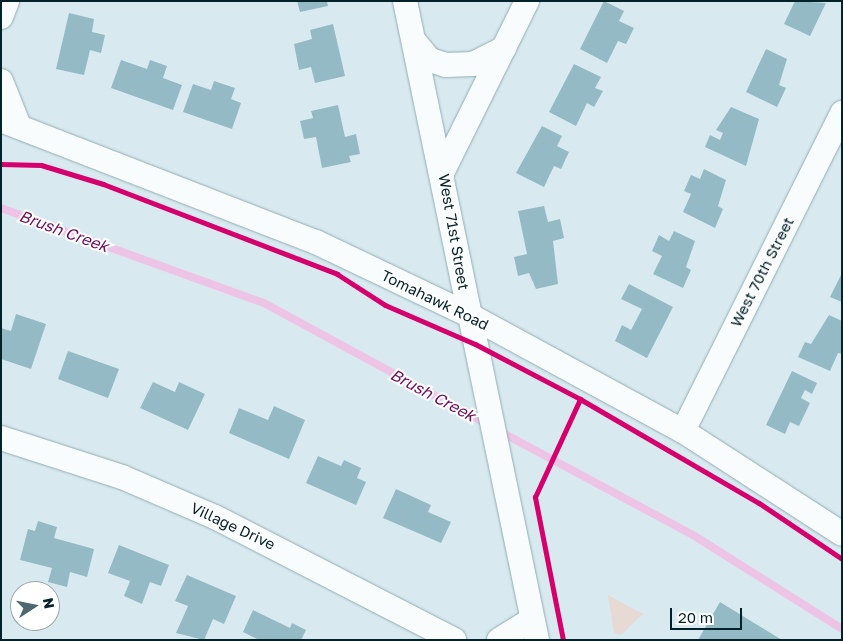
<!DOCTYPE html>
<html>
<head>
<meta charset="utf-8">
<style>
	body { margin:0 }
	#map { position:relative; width:843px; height:641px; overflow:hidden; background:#d8eaf0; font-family:"Golos Text",sans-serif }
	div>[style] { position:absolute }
	.green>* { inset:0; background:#e7d9d4 }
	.stream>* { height:8px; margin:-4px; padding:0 4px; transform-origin:4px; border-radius:4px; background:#eec4e6 }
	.building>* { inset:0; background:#94bbc5 }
	.roads { filter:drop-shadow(0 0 1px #92acb4) drop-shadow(0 0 1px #92acb4) }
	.minor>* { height:24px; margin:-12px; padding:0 12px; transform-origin:12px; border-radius:12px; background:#f9fcfd }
	.cycleway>* { height:5px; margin:-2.5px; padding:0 2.5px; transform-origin:2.5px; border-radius:2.5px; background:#d6006c }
	span { translate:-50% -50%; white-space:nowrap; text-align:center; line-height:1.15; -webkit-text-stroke:4px #fff; paint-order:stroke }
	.street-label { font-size:15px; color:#04222a }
	.water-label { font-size:16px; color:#720e5d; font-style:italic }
	.frame { position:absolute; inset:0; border:2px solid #04222a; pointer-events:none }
	.north { position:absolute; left:10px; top:581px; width:50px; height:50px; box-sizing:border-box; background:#fff; border:1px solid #9ba7aa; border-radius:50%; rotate:79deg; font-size:14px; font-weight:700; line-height:20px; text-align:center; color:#04222a }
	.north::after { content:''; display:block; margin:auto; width:18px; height:22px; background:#4e686f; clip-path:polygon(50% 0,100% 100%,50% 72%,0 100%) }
	.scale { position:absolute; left:670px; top:608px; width:72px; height:22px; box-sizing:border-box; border:2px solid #04222a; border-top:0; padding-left:6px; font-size:15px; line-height:18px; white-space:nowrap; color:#04222a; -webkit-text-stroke:4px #fff; paint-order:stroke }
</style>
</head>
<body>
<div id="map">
	<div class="green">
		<div style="clip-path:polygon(608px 595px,643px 614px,621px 635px,614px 633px)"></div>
	</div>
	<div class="stream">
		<div style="left:1px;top:208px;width:280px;rotate:19.9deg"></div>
		<div style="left:264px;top:303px;width:254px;rotate:28.5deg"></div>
		<div style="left:499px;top:431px;width:220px;rotate:28.2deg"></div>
		<div style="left:693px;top:535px;width:176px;rotate:32.2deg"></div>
	</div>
	<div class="building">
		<div style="clip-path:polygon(297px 1px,327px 1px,328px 6px,300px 12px)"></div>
		<div style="clip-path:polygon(604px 1px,624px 11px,619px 21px,634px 28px,626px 44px,618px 41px,607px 63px,580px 49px)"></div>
		<div style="clip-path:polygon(795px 1px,826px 3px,810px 36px,784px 24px)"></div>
		<div style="clip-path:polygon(69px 13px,94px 19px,92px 32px,105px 35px,101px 53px,90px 50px,84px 75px,56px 69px)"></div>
		<div style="clip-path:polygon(333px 24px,345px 76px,315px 83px,311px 67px,299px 70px,294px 44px,312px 39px,310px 30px)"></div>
		<div style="clip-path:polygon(766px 49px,787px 59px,779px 85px,786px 88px,777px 107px,746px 92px)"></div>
		<div style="clip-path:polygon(121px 60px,147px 69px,150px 60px,167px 66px,163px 78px,182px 85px,173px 110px,111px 88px)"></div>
		<div style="clip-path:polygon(574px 64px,601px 77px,595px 88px,603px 91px,594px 107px,587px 103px,576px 126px,549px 112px)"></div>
		<div style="clip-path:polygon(214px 81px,235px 88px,231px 99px,241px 103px,232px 129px,183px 112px,193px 84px,211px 90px)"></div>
		<div style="clip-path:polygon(338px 105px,345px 137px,356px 134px,360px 154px,349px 156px,351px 162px,322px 168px,316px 137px,304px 139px,300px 121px,313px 118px,311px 111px)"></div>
		<div style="clip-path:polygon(731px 107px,759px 119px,746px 166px,705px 147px,710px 135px,720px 140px,723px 133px,716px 130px)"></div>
		<div style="clip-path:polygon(542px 126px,562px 136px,557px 146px,569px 152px,561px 169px,554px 166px,544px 187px,516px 173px)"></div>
		<div style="clip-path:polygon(704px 169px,726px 180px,718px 206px,723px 209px,715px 228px,683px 212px,691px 194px,684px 191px,691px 175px,700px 179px)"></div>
		<div style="clip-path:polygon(544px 206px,548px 222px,560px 219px,564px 238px,553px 241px,558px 284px,536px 289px,529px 273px,518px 276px,514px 257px,527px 254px,518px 211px)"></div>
		<div style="clip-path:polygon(674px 231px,695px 241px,686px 267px,691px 270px,683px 288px,653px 274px,662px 256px,652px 251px,659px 235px,669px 241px)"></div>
		<div style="clip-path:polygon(842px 273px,842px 302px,830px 297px)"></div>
		<div style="clip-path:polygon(629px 284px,673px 307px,647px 358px,615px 341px,622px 325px,631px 330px,642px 309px,621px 299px)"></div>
		<div style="clip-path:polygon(16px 314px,46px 324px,31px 369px,1px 359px,1px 328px,11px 331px)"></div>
		<div style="clip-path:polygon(829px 315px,842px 321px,842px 354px,838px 353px,830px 371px,798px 357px,805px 342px,811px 344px)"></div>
		<div style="clip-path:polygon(68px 351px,119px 369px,108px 398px,58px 379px)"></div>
		<div style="clip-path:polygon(792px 371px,817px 383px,812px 394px,805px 390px,801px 398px,810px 403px,799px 426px,790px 422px,785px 434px,766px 425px)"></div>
		<div style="clip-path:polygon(153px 382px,175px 392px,179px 382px,205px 394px,188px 430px,140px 408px)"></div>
		<div style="clip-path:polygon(274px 406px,305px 420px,289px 459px,229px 433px,239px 408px,268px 420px)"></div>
		<div style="clip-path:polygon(318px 456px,341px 466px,344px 460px,361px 468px,357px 478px,366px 482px,356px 505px,306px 483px)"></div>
		<div style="clip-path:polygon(396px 489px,431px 505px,428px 512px,451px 522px,441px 543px,383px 518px)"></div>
		<div style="clip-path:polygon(38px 521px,57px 527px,54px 538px,94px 549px,87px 577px,70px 572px,67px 587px,48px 582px,52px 568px,20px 560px,28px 529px,35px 531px)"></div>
		<div style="clip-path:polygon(119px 545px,169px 565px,161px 586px,150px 582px,142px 604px,124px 596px,130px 581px,108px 573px)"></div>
		<div style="clip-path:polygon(187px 575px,236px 596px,224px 624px,213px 619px,204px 640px,176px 633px,188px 606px,175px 601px)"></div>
		<div style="clip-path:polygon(720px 602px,782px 640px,698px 640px)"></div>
		<div style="clip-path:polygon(253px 610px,290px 628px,292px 623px,306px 630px,301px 640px,259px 640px,243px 632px)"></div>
	</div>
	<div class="roads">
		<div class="minor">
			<div style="left:405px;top:1px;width:652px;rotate:78.33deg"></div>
			<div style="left:1px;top:17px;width:17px;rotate:-69deg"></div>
			<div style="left:414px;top:41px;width:25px;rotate:50deg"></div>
			<div style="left:430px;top:60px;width:17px;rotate:17deg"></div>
			<div style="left:446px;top:65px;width:27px;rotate:-2deg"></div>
			<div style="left:473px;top:64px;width:35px;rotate:-27deg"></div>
			<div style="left:1px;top:81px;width:48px;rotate:68.2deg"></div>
			<div style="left:1px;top:120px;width:338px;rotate:21.2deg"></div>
			<div style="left:316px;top:242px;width:170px;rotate:25.5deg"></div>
			<div style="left:469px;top:315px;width:243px;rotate:28.5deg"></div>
			<div style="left:683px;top:431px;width:189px;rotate:32.9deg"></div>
			<div style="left:443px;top:171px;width:190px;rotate:-63.7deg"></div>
			<div style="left:683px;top:431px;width:356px;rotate:-63.4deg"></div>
			<div style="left:1px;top:438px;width:127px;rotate:17.9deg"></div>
			<div style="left:122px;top:477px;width:101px;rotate:23.3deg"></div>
			<div style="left:215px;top:517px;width:269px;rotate:27.2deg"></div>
			<div style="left:499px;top:640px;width:39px;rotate:-32deg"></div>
		</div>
	</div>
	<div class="cycleway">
		<div style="left:1px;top:164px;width:40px;rotate:1.4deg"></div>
		<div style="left:41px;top:165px;width:65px;rotate:17deg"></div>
		<div style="left:103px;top:184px;width:251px;rotate:21deg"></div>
		<div style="left:337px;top:274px;width:57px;rotate:32.9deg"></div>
		<div style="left:385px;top:305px;width:98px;rotate:23.4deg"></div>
		<div style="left:475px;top:344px;width:119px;rotate:27.6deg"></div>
		<div style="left:580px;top:399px;width:207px;rotate:30.2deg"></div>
		<div style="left:759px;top:503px;width:100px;rotate:34deg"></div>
		<div style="left:563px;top:640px;width:146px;rotate:-101.1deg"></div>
		<div style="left:535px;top:497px;width:108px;rotate:-65.3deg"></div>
	</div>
	<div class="street-label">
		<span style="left:454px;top:232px;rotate:80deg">West 71st Street</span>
		<span style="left:762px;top:272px;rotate:-63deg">West 70th Street</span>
		<span style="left:435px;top:300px;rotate:26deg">Tomahawk Road</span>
		<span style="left:233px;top:526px;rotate:25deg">Village Drive</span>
	</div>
	<div class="water-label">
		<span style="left:64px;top:231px;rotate:20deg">Brush Creek</span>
		<span style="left:433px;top:395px;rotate:28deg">Brush Creek</span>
	</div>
	<div class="frame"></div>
	<div class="north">N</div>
	<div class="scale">20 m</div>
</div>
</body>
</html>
